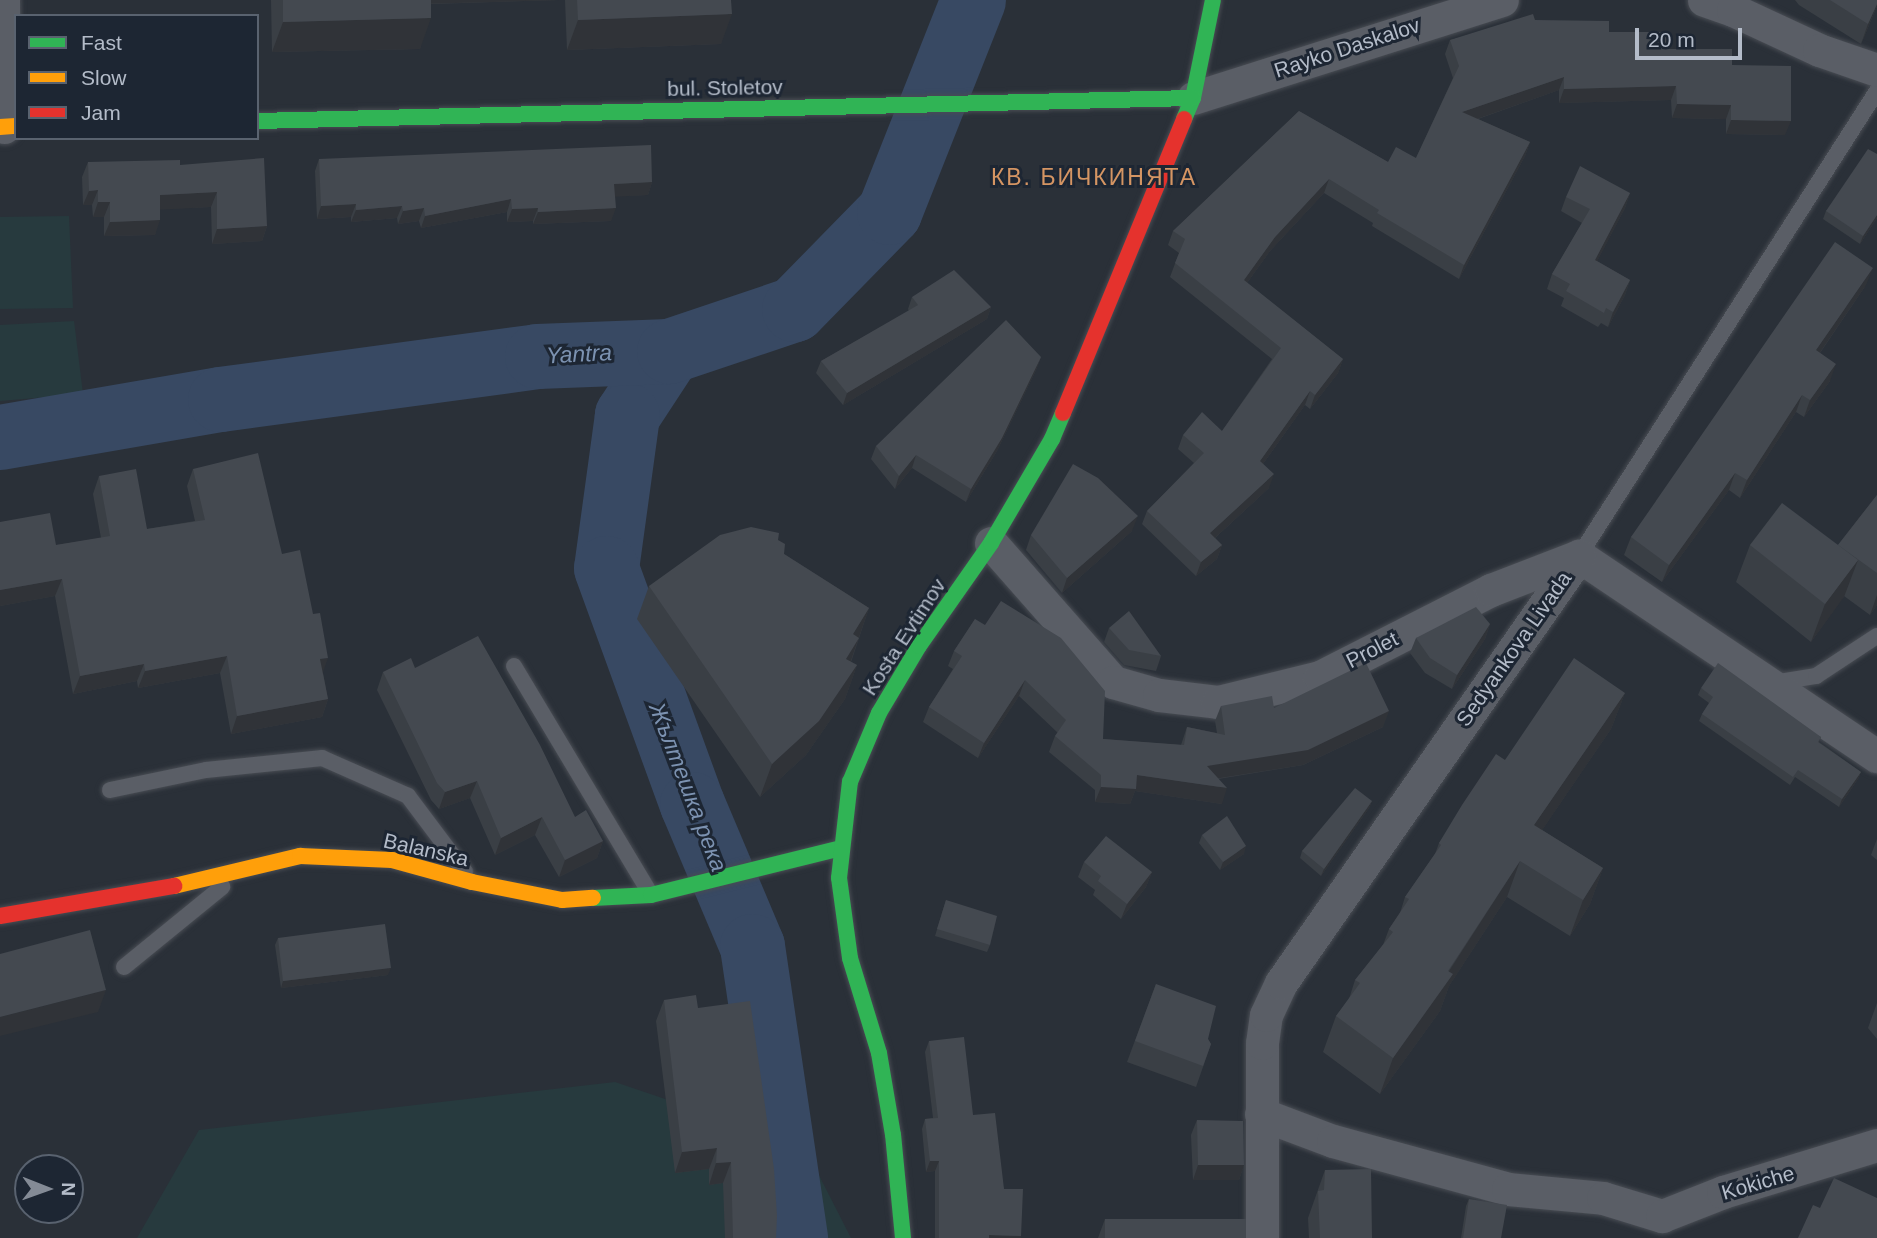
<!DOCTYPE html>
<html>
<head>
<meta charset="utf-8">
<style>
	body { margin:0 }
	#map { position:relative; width:1877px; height:1238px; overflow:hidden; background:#2a3038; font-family:Arial,sans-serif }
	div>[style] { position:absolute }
	.green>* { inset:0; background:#273a3e }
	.river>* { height:65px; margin:-32.5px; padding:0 32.5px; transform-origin:32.5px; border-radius:32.5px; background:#384963 }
	.roads { filter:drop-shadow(0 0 2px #484c53) drop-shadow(0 0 2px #484c53) }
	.lane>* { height:16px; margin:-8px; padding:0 8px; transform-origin:8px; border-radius:8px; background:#5a5e66 }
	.street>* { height:33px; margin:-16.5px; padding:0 16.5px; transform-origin:16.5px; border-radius:16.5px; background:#5a5e66 }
	.fast>* { height:16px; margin:-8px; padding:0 8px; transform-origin:8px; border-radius:8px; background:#30b455 }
	.slow>* { height:16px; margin:-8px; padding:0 8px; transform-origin:8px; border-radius:8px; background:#ff9f0a }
	.jam>* { height:16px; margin:-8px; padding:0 8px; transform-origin:8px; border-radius:8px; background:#e5322d }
	.wall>* { inset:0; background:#3a3f45 }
	.shaded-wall>* { inset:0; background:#303338 }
	.building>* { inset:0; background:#444950 }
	span { translate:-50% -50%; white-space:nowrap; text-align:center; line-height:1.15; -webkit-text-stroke:6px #1d2633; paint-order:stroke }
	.street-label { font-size:21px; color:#b4bcc9 }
	.neighbourhood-label { font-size:23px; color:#d59563; letter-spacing:2px }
	.water-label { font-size:23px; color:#7c92b1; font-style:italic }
	.legend { position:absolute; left:14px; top:14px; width:245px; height:126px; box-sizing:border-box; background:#1d2633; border:2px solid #59626f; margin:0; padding:9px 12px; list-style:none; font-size:21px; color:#b4bcc9 }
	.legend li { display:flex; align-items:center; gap:14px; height:35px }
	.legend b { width:35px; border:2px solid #59626f }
	.north { position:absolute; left:14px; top:1154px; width:70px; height:70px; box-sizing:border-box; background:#1d2633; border:2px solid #59626f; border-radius:50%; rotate:91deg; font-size:19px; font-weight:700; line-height:28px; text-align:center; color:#b4bcc9 }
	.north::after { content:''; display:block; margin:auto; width:24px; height:32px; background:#848b96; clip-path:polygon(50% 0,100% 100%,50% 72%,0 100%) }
	.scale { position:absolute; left:1635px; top:28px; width:107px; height:32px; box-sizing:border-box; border:4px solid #b4bcc9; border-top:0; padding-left:9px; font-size:21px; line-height:24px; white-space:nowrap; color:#b4bcc9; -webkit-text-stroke:5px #1d2633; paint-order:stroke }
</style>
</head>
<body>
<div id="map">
	<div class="green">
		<div style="clip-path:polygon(69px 216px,73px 308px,0 309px,0 217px)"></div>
		<div style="clip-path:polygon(74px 321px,83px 394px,0 401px,0 325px)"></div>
		<div style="clip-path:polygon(615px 1082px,804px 1146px,851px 1238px,137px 1238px,199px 1130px)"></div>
	</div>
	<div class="river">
		<div style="left:669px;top:351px;width:77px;rotate:123.3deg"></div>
		<div style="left:627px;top:415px;width:154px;rotate:97.8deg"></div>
		<div style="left:606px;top:568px;width:251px;rotate:70deg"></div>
		<div style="left:692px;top:804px;width:154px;rotate:67.1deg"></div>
		<div style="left:752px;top:946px;width:295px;rotate:81.6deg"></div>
		<div style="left:0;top:437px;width:223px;rotate:-9.8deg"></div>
		<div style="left:220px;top:399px;width:320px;rotate:-7.7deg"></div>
		<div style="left:537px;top:356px;width:132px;rotate:-2.2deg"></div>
		<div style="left:669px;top:351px;width:132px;rotate:-18.6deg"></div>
		<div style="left:794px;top:309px;width:136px;rotate:-45.6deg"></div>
		<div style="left:889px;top:212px;width:228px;rotate:-68.4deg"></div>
	</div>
	<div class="roads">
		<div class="lane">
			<div style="left:1579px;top:556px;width:552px;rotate:-57.35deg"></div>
			<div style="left:514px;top:666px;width:265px;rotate:59.1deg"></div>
			<div style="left:1773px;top:683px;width:44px;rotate:-9.2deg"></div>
			<div style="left:1816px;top:676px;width:73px;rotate:-33.3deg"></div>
			<div style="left:110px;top:790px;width:98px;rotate:-11.8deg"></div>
			<div style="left:206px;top:770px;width:117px;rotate:-5.9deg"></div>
			<div style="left:322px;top:758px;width:94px;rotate:23.8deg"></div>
			<div style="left:408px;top:796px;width:95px;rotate:53.1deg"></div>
			<div style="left:124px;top:967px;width:127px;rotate:-39.2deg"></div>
		</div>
		<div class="street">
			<div style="left:3px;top:0;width:127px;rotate:89.5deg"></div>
			<div style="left:1704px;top:0;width:31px;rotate:19deg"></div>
			<div style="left:1733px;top:10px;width:95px;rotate:24.9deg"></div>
			<div style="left:1819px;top:50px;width:61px;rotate:19deg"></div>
			<div style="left:1193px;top:98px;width:324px;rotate:-17.6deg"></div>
			<div style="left:991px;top:543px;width:185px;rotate:48.7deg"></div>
			<div style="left:1113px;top:682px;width:48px;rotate:15.8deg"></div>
			<div style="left:1159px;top:695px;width:59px;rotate:6.8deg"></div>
			<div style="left:1218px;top:702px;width:105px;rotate:-13.8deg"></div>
			<div style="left:1320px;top:677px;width:192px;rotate:-27deg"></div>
			<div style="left:1491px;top:590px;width:94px;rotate:-21.1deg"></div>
			<div style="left:1579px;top:556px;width:359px;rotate:33.9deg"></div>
			<div style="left:1261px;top:1114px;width:77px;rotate:20.6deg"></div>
			<div style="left:1333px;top:1141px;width:181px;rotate:15.3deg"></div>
			<div style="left:1508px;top:1189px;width:95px;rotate:5.4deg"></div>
			<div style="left:1603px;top:1198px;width:62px;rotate:17deg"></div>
			<div style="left:1662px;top:1216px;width:66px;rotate:-21.5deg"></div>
			<div style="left:1723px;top:1192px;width:161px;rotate:-17deg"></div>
			<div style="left:1262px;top:1238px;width:195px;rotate:-90deg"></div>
			<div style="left:1262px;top:1043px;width:28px;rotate:-82deg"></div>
			<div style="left:1266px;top:1015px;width:35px;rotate:-65deg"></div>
			<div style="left:1281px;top:983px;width:521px;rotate:-55.09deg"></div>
		</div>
		<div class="fast">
			<div style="left:1184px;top:119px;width:23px;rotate:-67deg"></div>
			<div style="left:1193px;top:98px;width:100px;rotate:-78.5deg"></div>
			<div style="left:257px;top:121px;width:936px;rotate:-1.41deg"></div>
			<div style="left:593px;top:898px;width:58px;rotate:-3deg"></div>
			<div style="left:651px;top:895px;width:196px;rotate:-13.9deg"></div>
			<div style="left:903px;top:1238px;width:103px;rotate:-95.5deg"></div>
			<div style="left:893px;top:1135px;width:83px;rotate:-99.7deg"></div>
			<div style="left:879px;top:1053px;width:99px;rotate:-107deg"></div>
			<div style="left:850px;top:958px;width:81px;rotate:-97.8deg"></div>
			<div style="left:839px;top:878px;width:97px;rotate:-83.5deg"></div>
			<div style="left:850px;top:782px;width:75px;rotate:-67.2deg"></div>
			<div style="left:879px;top:713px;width:78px;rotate:-59.2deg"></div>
			<div style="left:919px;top:646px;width:126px;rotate:-55deg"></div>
			<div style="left:991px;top:543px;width:121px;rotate:-59.6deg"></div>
			<div style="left:1052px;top:439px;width:28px;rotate:-67deg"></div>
		</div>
		<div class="slow">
			<div style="left:0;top:127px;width:16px;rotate:-4deg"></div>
			<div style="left:174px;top:886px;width:130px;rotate:-13.4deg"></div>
			<div style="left:300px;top:856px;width:92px;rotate:2.5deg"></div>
			<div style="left:392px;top:860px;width:83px;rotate:15.4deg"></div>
			<div style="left:472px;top:882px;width:92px;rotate:11.3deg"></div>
			<div style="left:562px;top:900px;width:31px;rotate:-4deg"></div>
		</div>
		<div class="jam">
			<div style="left:1063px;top:413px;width:318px;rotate:-67.6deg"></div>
			<div style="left:0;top:916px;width:177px;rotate:-9.8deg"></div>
		</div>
	</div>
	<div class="wall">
		<div style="clip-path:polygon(271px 0,560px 0,431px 4px,420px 49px,272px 52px)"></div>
		<div style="clip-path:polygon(565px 0,731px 0,721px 44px,567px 50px)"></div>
		<div style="clip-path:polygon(1795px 0,1877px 0,1877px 6px,1861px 44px,1799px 5px)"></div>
		<div style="clip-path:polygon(1535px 20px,1609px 32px,1667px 49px,1732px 65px,1785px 135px,1726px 134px,1726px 119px,1672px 118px,1671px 100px,1559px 103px,1559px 90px,1478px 119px,1530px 142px,1525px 156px,1459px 279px,1372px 226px,1373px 223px,1324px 193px,1270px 251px,1247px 283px,1343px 359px,1338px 373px,1310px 409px,1305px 405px,1263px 464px,1269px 488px,1215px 538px,1222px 545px,1217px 559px,1196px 576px,1142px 524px,1147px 511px,1194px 463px,1178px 449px,1183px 435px,1222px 431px,1272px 359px,1170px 277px,1179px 253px,1168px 245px,1173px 231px,1299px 111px,1388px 162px,1416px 158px,1453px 78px,1445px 54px,1450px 40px)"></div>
		<div style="clip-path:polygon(1877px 154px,1877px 218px,1860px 244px,1823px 219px,1826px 211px)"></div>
		<div style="clip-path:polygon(319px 159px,652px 182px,648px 195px,615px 196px,611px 221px,533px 224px,533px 221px,507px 222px,507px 212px,421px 228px,419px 221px,398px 224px,397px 218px,351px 222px,351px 217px,317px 219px,315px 171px)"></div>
		<div style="clip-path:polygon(88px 162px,180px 165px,267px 226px,262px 241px,212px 244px,211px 207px,160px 209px,155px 235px,104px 236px,104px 217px,93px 217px,92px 205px,83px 205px,82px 177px)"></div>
		<div style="clip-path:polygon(1630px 193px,1625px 208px,1597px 261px,1630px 280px,1625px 295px,1608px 327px,1601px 323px,1598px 327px,1561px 306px,1564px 298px,1547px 289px,1552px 274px,1582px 223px,1561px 211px,1566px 197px)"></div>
		<div style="clip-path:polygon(1866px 285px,1820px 353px,1830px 381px,1804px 417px,1796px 412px,1740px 498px,1729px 490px,1662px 582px,1624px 555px,1631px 537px)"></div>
		<div style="clip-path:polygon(912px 297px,991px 307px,987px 319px,843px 405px,816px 373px,821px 361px,909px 311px,908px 309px)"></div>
		<div style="clip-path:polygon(1041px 357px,1036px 370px,997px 451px,966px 502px,912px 468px,895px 489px,871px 459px,876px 446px)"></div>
		<div style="clip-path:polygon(193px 469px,282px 554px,323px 673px,328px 699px,322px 717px,231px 734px,220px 673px,138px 688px,137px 681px,73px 694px,55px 596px,0 606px,0 522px,56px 545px,101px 538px,93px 494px,99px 476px,147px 529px,195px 521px,187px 486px)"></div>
		<div style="clip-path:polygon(1877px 495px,1877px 605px,1870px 615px,1844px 596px,1811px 642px,1736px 582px,1750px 545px,1838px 545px)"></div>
		<div style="clip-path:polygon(1132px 531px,1062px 593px,1026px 550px,1031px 535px)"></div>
		<div style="clip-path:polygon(778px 540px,784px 554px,869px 608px,851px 662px,857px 665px,845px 699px,806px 755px,760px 797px,637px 619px,649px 586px)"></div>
		<div style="clip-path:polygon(975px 619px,1103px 739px,1181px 745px,1187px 727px,1217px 733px,1215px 721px,1221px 706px,1274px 708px,1383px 727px,1303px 765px,1218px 779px,1222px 804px,1135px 791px,1130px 804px,1095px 802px,1095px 790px,1049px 752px,1055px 736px,1058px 733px,1019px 696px,978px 758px,923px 722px,929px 707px,953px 669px,948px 666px,954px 651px)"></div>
		<div style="clip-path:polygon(1490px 624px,1485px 639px,1452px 689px,1425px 673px,1410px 653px,1416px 638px)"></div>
		<div style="clip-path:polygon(1109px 628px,1161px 656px,1156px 671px,1124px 665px,1104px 642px)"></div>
		<div style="clip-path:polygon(415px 668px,575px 817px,603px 841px,597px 858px,559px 877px,535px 835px,495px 855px,470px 798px,439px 809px,431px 800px,377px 690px,383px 672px)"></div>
		<div style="clip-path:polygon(1701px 688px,1821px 737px,1819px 742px,1861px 772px,1858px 779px,1839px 807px,1795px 777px,1790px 785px,1699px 721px,1702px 714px,1709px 703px,1698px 695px)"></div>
		<div style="clip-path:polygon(1625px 693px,1611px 729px,1542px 830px,1603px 868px,1590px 904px,1570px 936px,1507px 897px,1449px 986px,1440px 1011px,1380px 1094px,1323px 1052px,1336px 1016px,1349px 999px,1355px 980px,1383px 945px,1389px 929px,1400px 913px,1405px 897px,1435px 854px,1439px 843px,1505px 760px)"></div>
		<div style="clip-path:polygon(1372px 801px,1369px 808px,1321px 876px,1300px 858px,1302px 851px)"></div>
		<div style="clip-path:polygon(1202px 835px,1244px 854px,1220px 870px,1199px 843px)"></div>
		<div style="clip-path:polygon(1877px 839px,1877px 860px,1871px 855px)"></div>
		<div style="clip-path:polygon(1084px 862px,1152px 872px,1146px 887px,1121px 919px,1093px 895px,1095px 890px,1078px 877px)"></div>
		<div style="clip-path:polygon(946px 900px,990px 945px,987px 952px,935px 936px)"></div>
		<div style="clip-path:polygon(278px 938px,388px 975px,281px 988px,275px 945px)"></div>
		<div style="clip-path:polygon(1156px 984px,1208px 1039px,1211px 1044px,1196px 1087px,1127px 1062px)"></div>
		<div style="clip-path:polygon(664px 1000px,698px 1008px,776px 1238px,725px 1238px,723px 1183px,709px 1185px,709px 1169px,675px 1173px,656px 1021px)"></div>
		<div style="clip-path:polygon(1877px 1003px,1877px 1039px,1868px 1028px)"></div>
		<div style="clip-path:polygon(929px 1041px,973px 1115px,1004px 1189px,1021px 1236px,1021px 1238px,935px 1238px,935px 1171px,926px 1172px,922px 1129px,925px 1119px,933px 1118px,925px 1052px)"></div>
		<div style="clip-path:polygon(1197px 1120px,1244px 1165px,1239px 1180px,1193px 1180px,1191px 1135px)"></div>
		<div style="clip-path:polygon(1325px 1170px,1372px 1238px,1309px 1238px,1308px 1218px)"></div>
		<div style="clip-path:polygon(1469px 1199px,1501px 1238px,1461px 1238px,1466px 1206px)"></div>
		<div style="clip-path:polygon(1105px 1219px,1246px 1238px,1098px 1238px)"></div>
	</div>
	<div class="shaded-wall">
		<div style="clip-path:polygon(421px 0,560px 0,419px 4px)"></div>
		<div style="clip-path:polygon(1877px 4px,1877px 6px,1861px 44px,1868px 24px)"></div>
		<div style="clip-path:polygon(732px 14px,721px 44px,567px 50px,578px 20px)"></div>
		<div style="clip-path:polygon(431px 18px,420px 49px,272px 52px,283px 22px)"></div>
		<div style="clip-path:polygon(1564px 77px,1559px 90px,1457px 126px,1462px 112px)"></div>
		<div style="clip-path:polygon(1676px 86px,1671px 100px,1559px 103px,1564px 89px)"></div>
		<div style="clip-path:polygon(1677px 104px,1731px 105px,1726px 119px,1672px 118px)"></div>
		<div style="clip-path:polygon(1731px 120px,1791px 121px,1785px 135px,1726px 134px)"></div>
		<div style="clip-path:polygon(1530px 142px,1525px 156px,1459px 279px,1464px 265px)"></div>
		<div style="clip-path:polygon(1329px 179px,1324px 193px,1270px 251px,1239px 294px,1244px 280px,1275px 237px)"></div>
		<div style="clip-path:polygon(652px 182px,648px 195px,610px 197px,614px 184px)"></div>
		<div style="clip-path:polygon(98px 190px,92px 205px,83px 205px,89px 191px)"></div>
		<div style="clip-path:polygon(217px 192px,211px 207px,154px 210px,160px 195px)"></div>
		<div style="clip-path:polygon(1630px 193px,1625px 208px,1590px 275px,1595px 260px)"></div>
		<div style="clip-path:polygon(511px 199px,507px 212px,421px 228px,425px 216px)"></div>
		<div style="clip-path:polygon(98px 202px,110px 202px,104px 217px,93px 217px)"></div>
		<div style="clip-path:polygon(356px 204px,351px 217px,317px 219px,321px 206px)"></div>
		<div style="clip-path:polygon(402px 206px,397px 218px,351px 222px,356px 210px)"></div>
		<div style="clip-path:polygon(424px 208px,419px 221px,398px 224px,403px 211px)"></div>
		<div style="clip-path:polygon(538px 208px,533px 221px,507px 222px,512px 209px)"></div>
		<div style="clip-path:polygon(616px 208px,611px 221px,533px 224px,538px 212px)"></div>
		<div style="clip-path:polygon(1877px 215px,1877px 218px,1860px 244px,1863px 236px)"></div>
		<div style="clip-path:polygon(160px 220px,155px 235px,104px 236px,110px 222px)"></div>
		<div style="clip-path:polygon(267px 226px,262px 241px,212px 244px,217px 229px)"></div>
		<div style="clip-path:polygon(1873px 268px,1866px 285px,1810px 367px,1816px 350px)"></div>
		<div style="clip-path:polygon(1630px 280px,1625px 295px,1608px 327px,1613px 312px)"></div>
		<div style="clip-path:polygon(991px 307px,987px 319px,843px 405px,847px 393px)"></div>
		<div style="clip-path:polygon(1041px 357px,1036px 370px,997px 451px,966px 502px,971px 489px)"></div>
		<div style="clip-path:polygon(1343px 359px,1338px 373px,1310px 409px,1315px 395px)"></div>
		<div style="clip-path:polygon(1836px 364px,1830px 381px,1804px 417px,1810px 400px)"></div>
		<div style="clip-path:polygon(1310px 391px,1305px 405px,1255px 475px,1260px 461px)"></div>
		<div style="clip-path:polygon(1802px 395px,1796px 412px,1740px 498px,1747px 480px)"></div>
		<div style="clip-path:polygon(916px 455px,912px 468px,895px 489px,899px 476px)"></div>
		<div style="clip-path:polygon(1735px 473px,1729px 490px,1662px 582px,1669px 565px)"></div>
		<div style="clip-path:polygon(1274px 474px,1269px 488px,1205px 547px,1210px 533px)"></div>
		<div style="clip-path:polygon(1138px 516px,1132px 531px,1062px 593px,1067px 578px)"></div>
		<div style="clip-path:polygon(1222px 545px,1217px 559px,1196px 576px,1201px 562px)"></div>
		<div style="clip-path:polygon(1858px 560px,1844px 597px,1811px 642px,1825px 604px)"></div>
		<div style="clip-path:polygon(62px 579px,55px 596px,0 606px,0 590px)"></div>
		<div style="clip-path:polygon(1877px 595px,1877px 605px,1870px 615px)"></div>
		<div style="clip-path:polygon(869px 608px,847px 672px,834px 693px,853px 634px)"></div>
		<div style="clip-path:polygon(1490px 624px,1485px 639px,1452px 689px,1457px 675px)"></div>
		<div style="clip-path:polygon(227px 656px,220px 673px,138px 688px,145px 671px)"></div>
		<div style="clip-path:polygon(328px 658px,322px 675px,320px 659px)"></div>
		<div style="clip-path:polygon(144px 664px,137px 681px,73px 694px,80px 676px)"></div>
		<div style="clip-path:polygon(857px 665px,845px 699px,806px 755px,760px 797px,772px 764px)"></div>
		<div style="clip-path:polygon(1025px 680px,1019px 696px,978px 758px,984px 743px)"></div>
		<div style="clip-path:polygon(1625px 693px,1611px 729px,1521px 861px,1534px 825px)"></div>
		<div style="clip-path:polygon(328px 699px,322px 717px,231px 734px,237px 716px)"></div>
		<div style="clip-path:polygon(1389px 711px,1383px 727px,1303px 765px,1201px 781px,1207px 766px)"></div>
		<div style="clip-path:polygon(1861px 772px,1858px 779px,1839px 807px,1842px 799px)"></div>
		<div style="clip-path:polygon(1137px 775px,1227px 788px,1222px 804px,1135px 791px,1130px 804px,1095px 802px,1101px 787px)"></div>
		<div style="clip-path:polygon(477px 781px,470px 798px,439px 809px,445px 792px)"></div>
		<div style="clip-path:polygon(1372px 801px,1369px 808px,1321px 876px,1324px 869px)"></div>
		<div style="clip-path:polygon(542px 817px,535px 835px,495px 855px,501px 838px)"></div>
		<div style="clip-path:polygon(603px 841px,597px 858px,559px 877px,565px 860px)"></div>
		<div style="clip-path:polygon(1246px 846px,1244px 854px,1220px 870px,1223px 862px)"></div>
		<div style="clip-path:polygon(1520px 861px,1507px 897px,1449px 986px,1440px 1011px,1380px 1094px,1393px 1058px)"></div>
		<div style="clip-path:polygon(1603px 868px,1590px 904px,1570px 936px,1583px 900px)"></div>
		<div style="clip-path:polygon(1152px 872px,1146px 887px,1121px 919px,1127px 904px)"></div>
		<div style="clip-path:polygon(391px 968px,388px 975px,281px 988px,283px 981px)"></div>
		<div style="clip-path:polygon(106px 990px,98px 1012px,0 1036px,0 1017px)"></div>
		<div style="clip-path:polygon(717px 1148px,709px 1169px,675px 1173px,682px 1152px)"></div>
		<div style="clip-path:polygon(930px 1161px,939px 1161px,935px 1171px,926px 1172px)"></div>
		<div style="clip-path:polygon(731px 1162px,723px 1183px,709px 1185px,716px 1163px)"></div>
		<div style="clip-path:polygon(1198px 1165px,1244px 1165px,1239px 1180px,1193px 1180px)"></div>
		<div style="clip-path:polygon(989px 1235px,1021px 1236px,1021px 1238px,988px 1238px)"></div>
	</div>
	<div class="building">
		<div style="clip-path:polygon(283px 0,431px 0,431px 18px,283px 22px)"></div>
		<div style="clip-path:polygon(577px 0,731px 0,732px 14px,578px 20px)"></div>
		<div style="clip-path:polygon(1830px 0,1877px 0,1877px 4px,1868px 24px)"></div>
		<div style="clip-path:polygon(1533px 14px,1535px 20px,1609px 21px,1609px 32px,1667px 32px,1667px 49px,1732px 49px,1732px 65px,1791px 66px,1791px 121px,1731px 120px,1731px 105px,1677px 104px,1676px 86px,1564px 89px,1564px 77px,1462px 112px,1530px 142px,1464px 265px,1377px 213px,1379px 210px,1329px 179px,1275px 237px,1244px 280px,1343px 359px,1315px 395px,1310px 391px,1260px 461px,1274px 474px,1210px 533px,1222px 545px,1201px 562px,1147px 511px,1204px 453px,1183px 435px,1202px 412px,1222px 431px,1281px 348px,1175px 263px,1185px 239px,1173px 231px,1299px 111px,1388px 162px,1396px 147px,1416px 158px,1459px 66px,1450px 40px)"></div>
		<div style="clip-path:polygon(651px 145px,652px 182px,614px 184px,616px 208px,538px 212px,538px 208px,512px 209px,511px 199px,425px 216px,424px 208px,403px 211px,402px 206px,356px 210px,356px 204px,321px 206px,319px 159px)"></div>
		<div style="clip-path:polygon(1868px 149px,1877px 154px,1877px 215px,1863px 236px,1826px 211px)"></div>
		<div style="clip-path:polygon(264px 158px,267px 226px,217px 229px,217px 192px,160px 195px,160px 220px,110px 222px,110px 202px,98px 202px,98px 190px,89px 191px,88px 162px,180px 160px,180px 165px)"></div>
		<div style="clip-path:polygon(1580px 166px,1630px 193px,1595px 260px,1630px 280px,1613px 312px,1606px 308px,1604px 313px,1566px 291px,1570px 284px,1552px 274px,1590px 209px,1566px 197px)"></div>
		<div style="clip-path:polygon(1835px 242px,1873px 268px,1816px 350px,1836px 364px,1810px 400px,1802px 395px,1747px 480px,1735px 473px,1669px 565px,1631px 537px)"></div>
		<div style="clip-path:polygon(954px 270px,991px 307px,847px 393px,821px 361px,918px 305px,912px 297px)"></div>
		<div style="clip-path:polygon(1006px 320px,1041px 357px,1002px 438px,971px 489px,916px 455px,899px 476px,876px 446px)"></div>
		<div style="clip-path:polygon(258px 453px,282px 554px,300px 550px,313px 614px,320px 613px,328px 658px,320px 659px,328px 699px,237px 716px,227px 656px,145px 671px,144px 664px,80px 676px,62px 579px,0 590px,0 522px,50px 513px,56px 545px,110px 536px,99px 476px,136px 469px,147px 529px,205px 520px,193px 469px)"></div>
		<div style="clip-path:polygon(1073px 464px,1098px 478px,1138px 516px,1067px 578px,1031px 535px)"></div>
		<div style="clip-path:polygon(1877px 495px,1877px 573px,1838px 545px)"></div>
		<div style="clip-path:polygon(1782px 503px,1858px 560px,1825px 604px,1750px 545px)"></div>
		<div style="clip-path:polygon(751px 527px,779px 533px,778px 540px,785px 544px,784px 554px,869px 608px,853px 634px,859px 638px,846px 659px,857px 665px,819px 721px,772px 764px,649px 586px,720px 535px)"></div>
		<div style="clip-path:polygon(1001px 601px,1061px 638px,1105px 691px,1103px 739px,1184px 745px,1187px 727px,1225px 735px,1221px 706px,1272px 696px,1274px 708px,1366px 663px,1389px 711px,1308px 750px,1207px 766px,1227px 788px,1137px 775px,1136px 789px,1101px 787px,1101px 775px,1055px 736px,1066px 720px,1025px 680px,984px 743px,929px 707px,962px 656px,954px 651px,975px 619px,985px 625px)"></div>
		<div style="clip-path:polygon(1476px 607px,1490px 624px,1457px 675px,1430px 658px,1416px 638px)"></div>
		<div style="clip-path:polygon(1129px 611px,1161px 656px,1129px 650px,1109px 628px)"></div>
		<div style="clip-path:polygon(478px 636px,540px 745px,575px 817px,586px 810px,603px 841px,565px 860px,542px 817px,501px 838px,477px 781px,445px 792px,437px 783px,383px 672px,411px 658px,415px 668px)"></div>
		<div style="clip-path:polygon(1574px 658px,1625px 693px,1534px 825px,1603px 868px,1583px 900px,1520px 861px,1448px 971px,1453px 974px,1393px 1058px,1336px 1016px,1360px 983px,1355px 980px,1393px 932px,1389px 929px,1409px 899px,1405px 897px,1441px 845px,1439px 843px,1462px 805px,1496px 754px,1505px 760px)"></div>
		<div style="clip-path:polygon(1718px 663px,1821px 737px,1818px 742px,1861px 772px,1842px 799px,1798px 770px,1793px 777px,1702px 714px,1713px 697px,1701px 688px)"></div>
		<div style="clip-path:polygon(1355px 788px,1372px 801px,1324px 869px,1302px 851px)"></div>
		<div style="clip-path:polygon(1227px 816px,1246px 846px,1223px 862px,1202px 835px)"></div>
		<div style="clip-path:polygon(1106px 836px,1152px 872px,1127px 904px,1098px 881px,1101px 876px,1084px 862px)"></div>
		<div style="clip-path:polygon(946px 900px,997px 916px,990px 945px,937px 929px)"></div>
		<div style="clip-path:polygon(385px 924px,391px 968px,283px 981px,278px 938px)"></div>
		<div style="clip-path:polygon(90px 930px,106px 990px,0 1017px,0 954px)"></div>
		<div style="clip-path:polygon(1156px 984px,1216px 1006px,1208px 1039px,1211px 1044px,1203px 1066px,1135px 1041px)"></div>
		<div style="clip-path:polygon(696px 995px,698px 1008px,750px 1001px,774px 1169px,777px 1216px,776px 1238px,733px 1238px,731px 1162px,716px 1163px,717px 1148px,682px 1152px,664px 1000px)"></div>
		<div style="clip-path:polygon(964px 1037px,973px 1115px,995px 1113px,1004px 1189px,1023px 1189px,1021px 1236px,989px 1235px,989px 1238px,939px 1238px,939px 1161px,930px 1161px,925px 1119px,938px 1118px,929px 1041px)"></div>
		<div style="clip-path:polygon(1197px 1120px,1243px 1121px,1244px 1165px,1198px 1165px)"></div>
		<div style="clip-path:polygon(1371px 1169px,1372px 1238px,1320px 1238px,1318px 1191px,1324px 1190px,1325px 1170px)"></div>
		<div style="clip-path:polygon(1834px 1178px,1877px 1198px,1877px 1238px,1798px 1238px,1813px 1205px,1820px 1208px)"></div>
		<div style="clip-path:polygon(1469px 1199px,1507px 1205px,1501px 1238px,1463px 1238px)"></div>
		<div style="clip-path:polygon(1105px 1219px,1246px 1219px,1246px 1238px,1105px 1238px)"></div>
	</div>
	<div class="street-label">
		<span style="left:1347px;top:48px;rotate:-18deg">Rayko Daskalov</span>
		<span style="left:725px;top:88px;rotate:-1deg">bul. Stoletov</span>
		<span style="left:904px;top:637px;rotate:-57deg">Kosta Evtimov</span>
		<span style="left:1514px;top:649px;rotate:-55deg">Sedyankova Livada</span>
		<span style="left:1372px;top:650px;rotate:-27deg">Prolet</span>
		<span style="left:426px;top:850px;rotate:13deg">Balanska</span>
		<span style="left:1758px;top:1183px;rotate:-16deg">Kokiche</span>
	</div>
	<div class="neighbourhood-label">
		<span style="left:1094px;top:177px">КВ. БИЧКИНЯТА</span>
	</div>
	<div class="water-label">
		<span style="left:579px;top:354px;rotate:-3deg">Yantra</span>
		<span style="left:688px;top:787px;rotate:69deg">Жълтешка река</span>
	</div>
	<ul class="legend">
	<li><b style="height:9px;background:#30b455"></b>Fast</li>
	<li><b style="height:9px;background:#ff9f0a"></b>Slow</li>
	<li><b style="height:9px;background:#e5322d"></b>Jam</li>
	</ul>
	<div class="north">N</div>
	<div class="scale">20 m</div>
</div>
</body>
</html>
